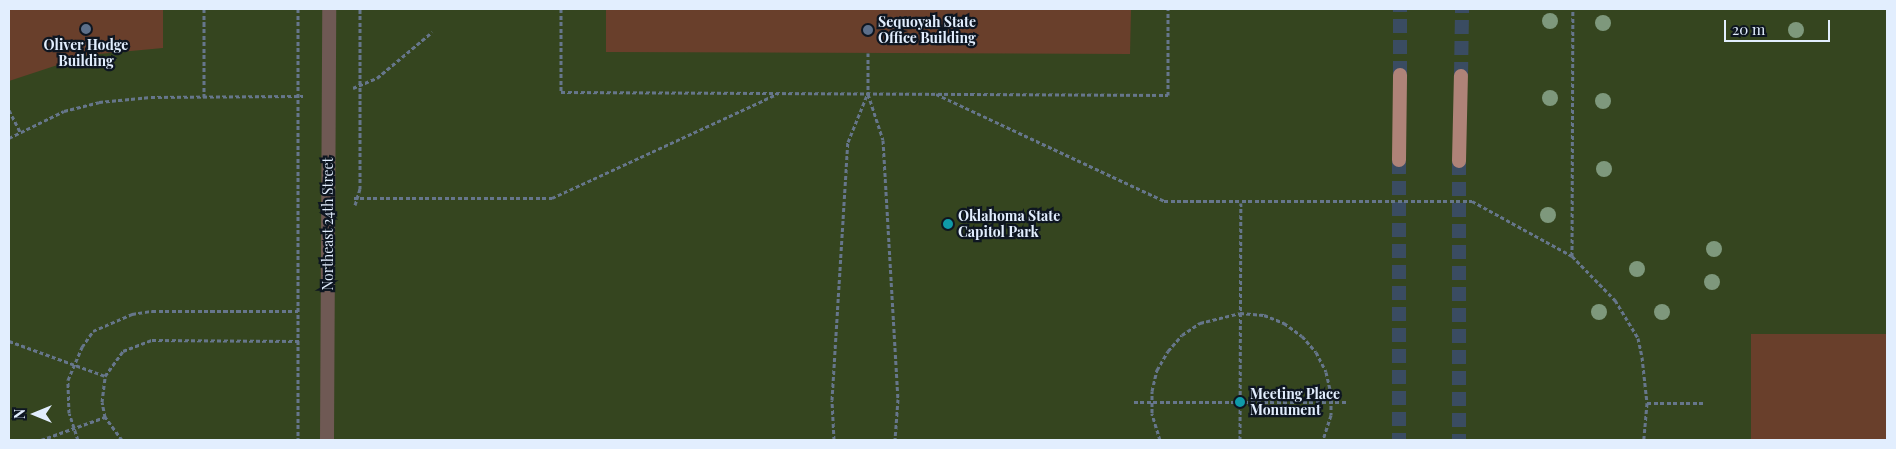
<!DOCTYPE html>
<html>
<head>
<meta charset="utf-8">
<style>
	body { margin:0 }
	#map { position:relative; width:1896px; height:449px; overflow:hidden; background:#1c2f46; font-family:"Playfair Display",serif }
	div>[style] { position:absolute }
	.green>* { inset:0; background:#35451f }
	.building>* { inset:0; background:#693f2b }
	.primary-tunnel>* { height:14px; margin-top:-7px; transform-origin:0; background:repeating-linear-gradient(90deg,#3a4c62 0 14px,transparent 0 21px) }
	.path>* { height:3px; margin-top:-1.5px; transform-origin:0; background:repeating-linear-gradient(90deg,#66768b 0 4px,transparent 0 6.5px) }
	.tertiary>* { height:14px; margin:-7px; padding:0 7px; transform-origin:7px; border-radius:7px; background:#6f5954 }
	.primary>* { height:14px; margin:-7px; padding:0 7px; transform-origin:7px; border-radius:7px; background:#af8378 }
	.trees>* { width:16px; height:16px; margin:-8px; border-radius:50%; background:#7e987c }
	.dots>* { width:14px; height:14px; translate:-50% -50%; box-sizing:border-box; border:2px solid #0e1621; border-radius:50% }
	span { translate:-50% -50%; white-space:nowrap; text-align:center; line-height:1.15; -webkit-text-stroke:4.5px #0e1621; paint-order:stroke }
	.poi-label { font-size:14px; color:#e2eefe; font-weight:700 }
	.left { translate:0 -50%; text-align:left }
	.street-label { font-size:14px; color:#e2eefe }
	.frame { position:absolute; inset:0; border:10px solid #e2eefe; pointer-events:none }
	.north { position:absolute; left:10px; top:389px; width:50px; height:50px; -webkit-text-stroke:4px #0e1621; paint-order:stroke; rotate:270deg; font-size:14px; font-weight:700; line-height:20px; text-align:center; color:#e2eefe }
	.north::after { content:''; display:block; margin:auto; width:18px; height:22px; background:#e2eefe; clip-path:polygon(50% 0,100% 100%,50% 72%,0 100%) }
	.scale { position:absolute; left:1724px; top:20px; width:106px; height:22px; box-sizing:border-box; border:2px solid #e2eefe; border-top:0; padding-left:6px; font-size:15px; line-height:18px; white-space:nowrap; color:#e2eefe; -webkit-text-stroke:4px #0e1621; paint-order:stroke }
</style>
</head>
<body>
<div id="map">
	<div class="green">
		<div style="clip-path:polygon(9px 9px,1887px 9px,1887px 440px,9px 440px)"></div>
	</div>
	<div class="building">
		<div style="clip-path:polygon(9px 9px,163px 9px,163px 48px,88px 55px,9px 81px)"></div>
		<div style="clip-path:polygon(606px 9px,1131px 9px,1130px 54px,606px 52px)"></div>
		<div style="clip-path:polygon(1751px 334px,1887px 334px,1887px 440px,1751px 440px)"></div>
	</div>
	<div class="primary-tunnel">
		<div style="left:1400px;top:75px;width:66px;rotate:-90deg"></div>
		<div style="left:1461px;top:76px;width:67px;rotate:-89.1deg"></div>
		<div style="left:1399px;top:160px;width:280px;rotate:90deg"></div>
		<div style="left:1459px;top:161px;width:279px;rotate:90deg"></div>
	</div>
	<div class="path">
		<div style="left:204px;top:9px;width:88px;rotate:90deg"></div>
		<div style="left:298px;top:9px;width:431px;rotate:90deg"></div>
		<div style="left:561px;top:9px;width:83px;rotate:90deg"></div>
		<div style="left:561px;top:92px;width:607px;rotate:0.28deg"></div>
		<div style="left:1168px;top:95px;width:86px;rotate:-90deg"></div>
		<div style="left:868px;top:53px;width:41px;rotate:90deg"></div>
		<div style="left:868px;top:94px;width:48px;rotate:71.9deg"></div>
		<div style="left:883px;top:140px;width:259px;rotate:86.7deg"></div>
		<div style="left:898px;top:399px;width:41px;rotate:94.2deg"></div>
		<div style="left:353px;top:88px;width:26px;rotate:-23deg"></div>
		<div style="left:377px;top:78px;width:72px;rotate:-39.9deg"></div>
		<div style="left:936px;top:94px;width:252px;rotate:25.1deg"></div>
		<div style="left:1164px;top:201px;width:308px"></div>
		<div style="left:1472px;top:201px;width:114px;rotate:28.8deg"></div>
		<div style="left:1572px;top:256px;width:62px;rotate:45.7deg"></div>
		<div style="left:1615px;top:300px;width:44px;rotate:58.8deg"></div>
		<div style="left:1638px;top:338px;width:19px;rotate:78deg"></div>
		<div style="left:1642px;top:357px;width:46px;rotate:83.8deg"></div>
		<div style="left:1647px;top:403px;width:37px;rotate:95deg"></div>
		<div style="left:9px;top:110px;width:25px;rotate:63deg"></div>
		<div style="left:9px;top:138px;width:61px;rotate:-26.1deg"></div>
		<div style="left:64px;top:111px;width:36px;rotate:-14deg"></div>
		<div style="left:99px;top:102px;width:52px;rotate:-5.5deg"></div>
		<div style="left:151px;top:97px;width:152px;rotate:-0.4deg"></div>
		<div style="left:354px;top:198px;width:198px"></div>
		<div style="left:552px;top:198px;width:248px;rotate:-24.8deg"></div>
		<div style="left:355px;top:205px;width:17px;rotate:-73deg"></div>
		<div style="left:360px;top:189px;width:180px;rotate:-90deg"></div>
		<div style="left:1572px;top:256px;width:247px;rotate:-89.8deg"></div>
		<div style="left:9px;top:341px;width:102px;rotate:20deg"></div>
		<div style="left:1134px;top:402px;width:214px"></div>
		<div style="left:1647px;top:403px;width:58px"></div>
		<div style="left:41px;top:440px;width:68px;rotate:-19.8deg"></div>
		<div style="left:78px;top:440px;width:28px;rotate:-108deg"></div>
		<div style="left:69px;top:413px;width:33px;rotate:-92deg"></div>
		<div style="left:68px;top:380px;width:36px;rotate:-67deg"></div>
		<div style="left:82px;top:347px;width:19px;rotate:-55deg"></div>
		<div style="left:93px;top:331px;width:43px;rotate:-23.6deg"></div>
		<div style="left:132px;top:314px;width:20px;rotate:-9deg"></div>
		<div style="left:152px;top:311px;width:146px"></div>
		<div style="left:122px;top:440px;width:29px;rotate:-126deg"></div>
		<div style="left:105px;top:417px;width:15px;rotate:-101deg"></div>
		<div style="left:102px;top:402px;width:26px;rotate:-83deg"></div>
		<div style="left:105px;top:376px;width:31px;rotate:-54deg"></div>
		<div style="left:123px;top:351px;width:31px;rotate:-21deg"></div>
		<div style="left:152px;top:340px;width:147px;rotate:0.4deg"></div>
		<div style="left:834px;top:440px;width:40px;rotate:-92.9deg"></div>
		<div style="left:832px;top:400px;width:258px;rotate:-86.5deg"></div>
		<div style="left:848px;top:142px;width:51px;rotate:-68deg"></div>
		<div style="left:1160px;top:440px;width:28px;rotate:-107deg"></div>
		<div style="left:1152px;top:413px;width:22px;rotate:-90deg"></div>
		<div style="left:1152px;top:391px;width:22px;rotate:-77deg"></div>
		<div style="left:1157px;top:370px;width:22px;rotate:-60deg"></div>
		<div style="left:1168px;top:351px;width:21px;rotate:-49deg"></div>
		<div style="left:1182px;top:335px;width:22px;rotate:-34deg"></div>
		<div style="left:1200px;top:323px;width:41px;rotate:-14deg"></div>
		<div style="left:1240px;top:313px;width:24px;rotate:5deg"></div>
		<div style="left:1264px;top:315px;width:22px;rotate:22deg"></div>
		<div style="left:1284px;top:323px;width:22px;rotate:36deg"></div>
		<div style="left:1302px;top:336px;width:21px;rotate:49deg"></div>
		<div style="left:1316px;top:352px;width:22px;rotate:63deg"></div>
		<div style="left:1326px;top:372px;width:22px;rotate:77deg"></div>
		<div style="left:1331px;top:393px;width:22px;rotate:90deg"></div>
		<div style="left:1331px;top:415px;width:26px;rotate:108deg"></div>
		<div style="left:1240px;top:440px;width:237px;rotate:-89.8deg"></div>
	</div>
	<div class="tertiary">
		<div style="left:327px;top:440px;width:431px;rotate:-89.7deg"></div>
	</div>
	<div class="primary">
		<div style="left:1399px;top:160px;width:85px;rotate:-89.3deg"></div>
		<div style="left:1459px;top:161px;width:85px;rotate:-88.7deg"></div>
	</div>
	<div class="trees">
		<div style="left:1550px;top:21px"></div>
		<div style="left:1603px;top:23px"></div>
		<div style="left:1796px;top:30px"></div>
		<div style="left:1550px;top:98px"></div>
		<div style="left:1603px;top:101px"></div>
		<div style="left:1604px;top:169px"></div>
		<div style="left:1548px;top:215px"></div>
		<div style="left:1714px;top:249px"></div>
		<div style="left:1637px;top:269px"></div>
		<div style="left:1712px;top:282px"></div>
		<div style="left:1599px;top:312px"></div>
		<div style="left:1662px;top:312px"></div>
	</div>
	<div class="dots">
		<div style="left:86px;top:29px;background:#5c6f8a"></div>
		<div style="left:868px;top:30px;background:#5c6f8a"></div>
		<div style="left:948px;top:224px;background:#0f9aa8"></div>
		<div style="left:1240px;top:402px;background:#0f9aa8"></div>
	</div>
	<div class="poi-label">
		<span class="left" style="left:878px;top:30px">Sequoyah State<br>Office Building</span>
		<span style="left:86px;top:53px">Oliver Hodge<br>Building</span>
		<span class="left" style="left:958px;top:224px">Oklahoma State<br>Capitol Park</span>
		<span class="left" style="left:1250px;top:402px">Meeting Place<br>Monument</span>
	</div>
	<div class="street-label">
		<span style="left:328px;top:224px;rotate:-90deg">Northeast 24th Street</span>
	</div>
	<div class="frame"></div>
	<div class="north">N</div>
	<div class="scale">20 m</div>
</div>
</body>
</html>
